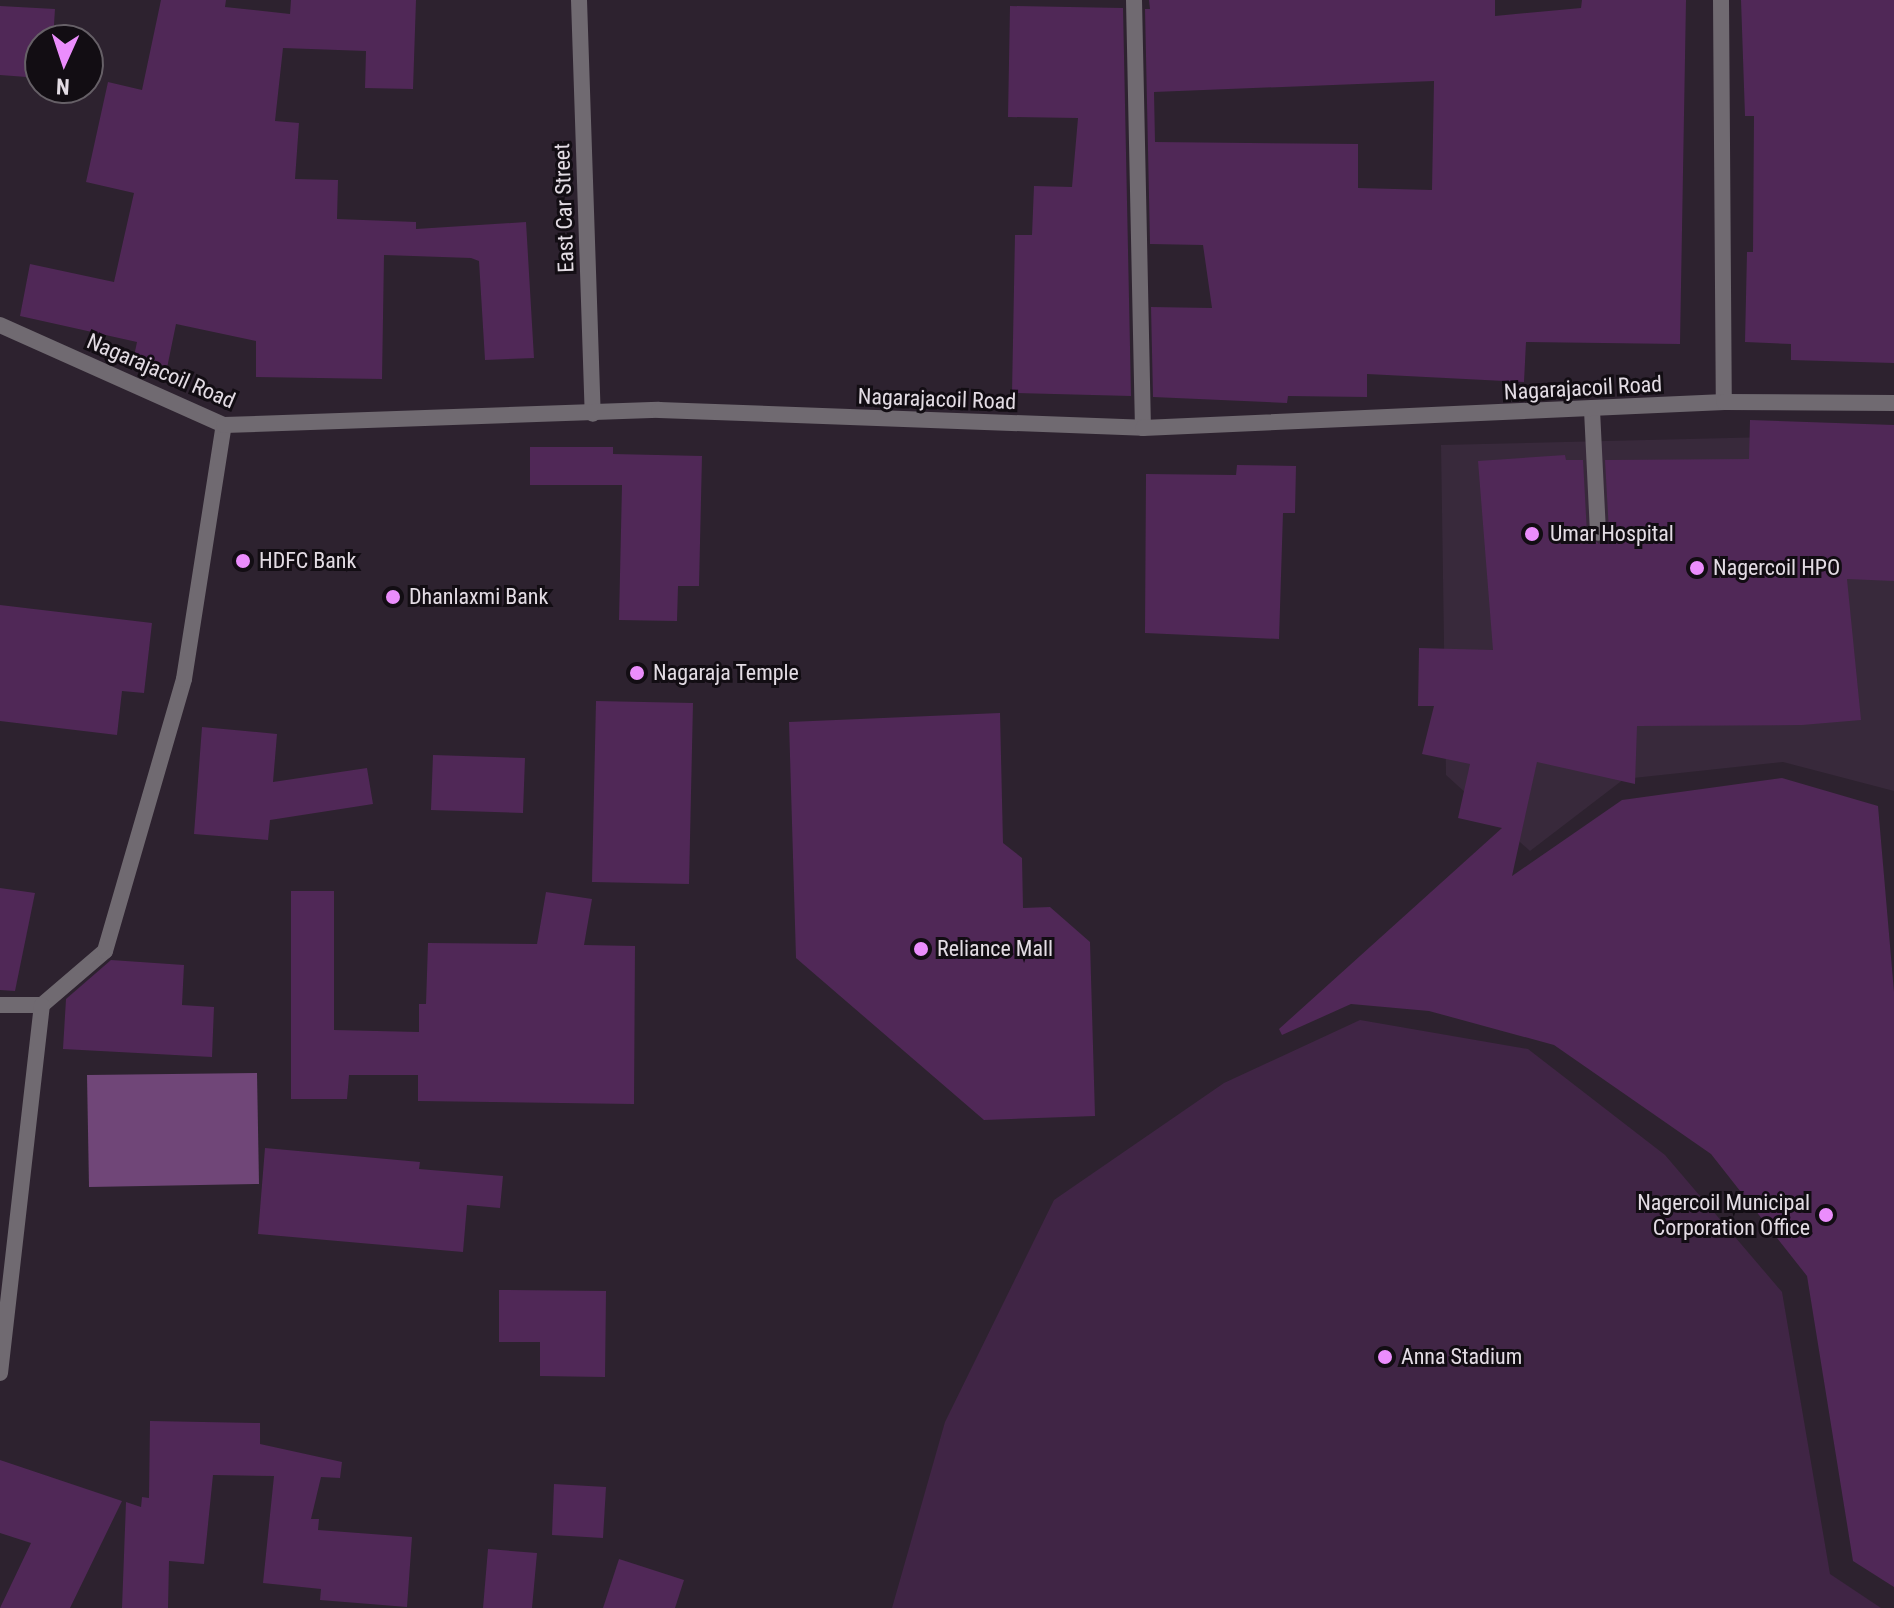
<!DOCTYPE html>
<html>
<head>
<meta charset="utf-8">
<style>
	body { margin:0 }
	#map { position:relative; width:1894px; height:1608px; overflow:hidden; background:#2d222f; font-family:"Roboto Condensed",sans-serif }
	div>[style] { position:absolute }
	.built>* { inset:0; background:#38293b }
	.green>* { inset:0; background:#402545 }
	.water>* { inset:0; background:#704678 }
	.building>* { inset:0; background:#502857 }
	.minor>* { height:16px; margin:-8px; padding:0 8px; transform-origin:8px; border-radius:8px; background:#706a71 }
	.tertiary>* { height:16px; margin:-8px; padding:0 8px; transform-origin:8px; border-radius:8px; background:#706a71 }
	.dots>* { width:22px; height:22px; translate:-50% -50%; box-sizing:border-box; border:4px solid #120d13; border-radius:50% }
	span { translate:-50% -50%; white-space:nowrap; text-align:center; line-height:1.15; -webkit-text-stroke:6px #120d13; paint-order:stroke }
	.street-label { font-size:22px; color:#e3dce4 }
	.poi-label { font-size:22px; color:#e3dce4 }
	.left { translate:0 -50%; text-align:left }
	.right { translate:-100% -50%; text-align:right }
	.north { position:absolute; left:24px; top:24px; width:80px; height:80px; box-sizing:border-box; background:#120d13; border:2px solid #666067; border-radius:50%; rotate:183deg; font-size:22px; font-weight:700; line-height:32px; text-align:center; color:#e3dce4 }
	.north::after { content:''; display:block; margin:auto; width:28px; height:36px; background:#eb8dfc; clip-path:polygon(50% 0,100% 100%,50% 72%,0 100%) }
</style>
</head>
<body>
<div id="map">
	<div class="built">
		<div style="clip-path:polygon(1894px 434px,1894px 791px,1783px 762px,1624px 779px,1530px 851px,1446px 775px,1441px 445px)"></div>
	</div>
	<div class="green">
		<div style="clip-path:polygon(1360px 1020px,1528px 1049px,1665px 1155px,1782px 1292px,1830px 1574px,1881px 1608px,892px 1608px,945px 1422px,1054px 1200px,1224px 1083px)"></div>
	</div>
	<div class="water">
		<div style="clip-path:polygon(257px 1073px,259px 1184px,89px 1187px,87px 1075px)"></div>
	</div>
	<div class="building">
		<div style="clip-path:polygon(161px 0,226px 0,225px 7px,290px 14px,291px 0,416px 0,413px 89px,365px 88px,366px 51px,283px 48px,275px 121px,299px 123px,295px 179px,338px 180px,337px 219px,416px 222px,416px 229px,526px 222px,534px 358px,485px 360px,479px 261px,471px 258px,384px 255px,382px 379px,256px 377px,256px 341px,176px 324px,167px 368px,133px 361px,137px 342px,20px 316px,30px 264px,114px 282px,134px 193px,86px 182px,108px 82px,142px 90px)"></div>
		<div style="clip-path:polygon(evenodd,1149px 0,1495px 0,1495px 16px,1581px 8px,1582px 0,1686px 0,1680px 344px,1526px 342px,1524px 382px,1367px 374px,1367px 397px,1288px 396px,1287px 403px,1153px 397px,1151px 307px,1212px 308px,1203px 245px,1150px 244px,1145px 9px,1150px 9px,1149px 0,1434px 81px,1432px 190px,1358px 188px,1358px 144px,1155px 142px,1154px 92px,1434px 81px)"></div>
		<div style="clip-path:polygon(1741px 0,1894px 0,1894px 363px,1791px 360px,1791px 344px,1745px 342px,1747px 252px,1753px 252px,1754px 116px,1745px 116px)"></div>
		<div style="clip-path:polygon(0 6px,55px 9px,53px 40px,40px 40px,40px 78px,0 75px)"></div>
		<div style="clip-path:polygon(1010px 6px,1123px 8px,1131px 396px,1012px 393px,1015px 235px,1032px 235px,1034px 186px,1072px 187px,1078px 118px,1008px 117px)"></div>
		<div style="clip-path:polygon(1750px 420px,1894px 425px,1894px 581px,1847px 579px,1861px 720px,1802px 725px,1637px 726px,1635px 784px,1537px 762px,1512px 876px,1622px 800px,1782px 778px,1878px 806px,1894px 992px,1894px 1587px,1853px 1561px,1807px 1276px,1711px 1154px,1554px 1045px,1429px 1011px,1351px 1004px,1282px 1035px,1279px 1029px,1502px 828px,1458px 818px,1470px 764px,1422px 754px,1434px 706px,1418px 706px,1419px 648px,1493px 650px,1478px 461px,1565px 455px,1566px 460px,1583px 460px,1587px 534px,1599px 544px,1609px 532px,1605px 460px,1749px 459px)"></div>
		<div style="clip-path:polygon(530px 447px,613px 447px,613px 454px,702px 456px,699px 586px,678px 586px,677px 621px,619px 620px,622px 485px,530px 485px)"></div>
		<div style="clip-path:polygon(1237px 465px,1296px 466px,1295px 513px,1283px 513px,1279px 639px,1145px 633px,1146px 474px,1236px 475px)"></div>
		<div style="clip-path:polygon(0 605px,152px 623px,144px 693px,122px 691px,117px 735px,0 721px)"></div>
		<div style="clip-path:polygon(596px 701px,693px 703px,689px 884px,592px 882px)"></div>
		<div style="clip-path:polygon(1000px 713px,1003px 843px,1022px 858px,1023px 908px,1050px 907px,1090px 942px,1095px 1116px,984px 1120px,796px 958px,789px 722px)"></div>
		<div style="clip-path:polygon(202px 727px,277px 734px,273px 782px,367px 768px,373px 804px,270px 820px,268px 840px,194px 834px)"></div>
		<div style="clip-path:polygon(433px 755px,525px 758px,523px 813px,431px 810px)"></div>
		<div style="clip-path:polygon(0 888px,35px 893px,15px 991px,0 990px)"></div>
		<div style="clip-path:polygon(291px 891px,334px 891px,334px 1030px,419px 1032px,419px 1004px,426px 1004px,428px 943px,537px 944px,546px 892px,592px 899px,584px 945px,635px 946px,634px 1104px,418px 1101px,418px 1075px,349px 1075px,347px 1099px,291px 1099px)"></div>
		<div style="clip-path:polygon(111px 960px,184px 965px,182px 1005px,214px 1007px,212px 1057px,63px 1049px,66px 999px)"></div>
		<div style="clip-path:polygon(265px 1148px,420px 1162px,419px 1169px,503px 1176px,500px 1208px,467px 1205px,463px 1252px,258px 1234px)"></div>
		<div style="clip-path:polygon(499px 1290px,606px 1291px,605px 1377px,540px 1376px,540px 1342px,499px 1342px)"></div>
		<div style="clip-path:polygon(150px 1421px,260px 1423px,260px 1444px,342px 1462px,340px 1478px,321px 1477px,311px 1519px,319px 1519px,318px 1530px,412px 1537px,407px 1607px,320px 1600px,321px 1589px,263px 1583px,274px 1476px,213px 1475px,204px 1564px,169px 1561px,168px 1608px,122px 1608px,126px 1502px,141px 1507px,142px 1497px,149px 1498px)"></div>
		<div style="clip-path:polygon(0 1460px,122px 1501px,70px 1608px,0 1608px,31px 1543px,0 1533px)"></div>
		<div style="clip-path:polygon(554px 1484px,606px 1487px,603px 1538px,552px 1535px)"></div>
		<div style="clip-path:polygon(488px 1549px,537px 1553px,532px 1608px,483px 1608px)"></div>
		<div style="clip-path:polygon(619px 1559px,684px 1580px,675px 1608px,603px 1608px)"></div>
	</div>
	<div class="minor">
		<div style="left:579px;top:0;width:414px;rotate:88.1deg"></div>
		<div style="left:1134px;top:0;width:428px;rotate:88.8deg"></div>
		<div style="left:1721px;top:0;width:402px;rotate:89.6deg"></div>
		<div style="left:1592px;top:410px;width:123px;rotate:87.2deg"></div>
		<div style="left:0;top:1005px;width:42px"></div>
		<div style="left:42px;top:1005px;width:83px;rotate:-40.6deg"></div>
		<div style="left:105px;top:951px;width:283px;rotate:-73.8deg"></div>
		<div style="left:184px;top:679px;width:257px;rotate:-81.1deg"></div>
		<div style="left:0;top:1373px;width:370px;rotate:-83.5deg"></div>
	</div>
	<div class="tertiary">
		<div style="left:0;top:325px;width:245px;rotate:24.1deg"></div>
		<div style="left:224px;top:425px;width:435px;rotate:-2deg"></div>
		<div style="left:659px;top:410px;width:484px;rotate:2.1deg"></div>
		<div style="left:1143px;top:428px;width:582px;rotate:-2.56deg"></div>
		<div style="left:1724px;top:402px;width:170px;rotate:0.3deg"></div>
	</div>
	<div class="dots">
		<div style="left:1532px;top:534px;background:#eb8dfc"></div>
		<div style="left:243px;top:561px;background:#eb8dfc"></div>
		<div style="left:1697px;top:568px;background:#eb8dfc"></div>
		<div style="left:393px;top:597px;background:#eb8dfc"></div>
		<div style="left:637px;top:673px;background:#eb8dfc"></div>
		<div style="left:921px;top:949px;background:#eb8dfc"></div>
		<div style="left:1826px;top:1215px;background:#eb8dfc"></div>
		<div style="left:1385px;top:1357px;background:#eb8dfc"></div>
	</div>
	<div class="street-label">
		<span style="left:564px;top:208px;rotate:-92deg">East Car Street</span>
		<span style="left:161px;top:371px;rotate:23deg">Nagarajacoil Road</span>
		<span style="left:1583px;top:388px;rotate:-3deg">Nagarajacoil Road</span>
		<span style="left:937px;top:399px;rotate:2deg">Nagarajacoil Road</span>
	</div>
	<div class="poi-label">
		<span class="left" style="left:1550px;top:534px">Umar Hospital</span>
		<span class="left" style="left:259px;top:561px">HDFC Bank</span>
		<span class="left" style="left:1713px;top:568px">Nagercoil HPO</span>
		<span class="left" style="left:409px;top:597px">Dhanlaxmi Bank</span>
		<span class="left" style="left:653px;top:673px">Nagaraja Temple</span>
		<span class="left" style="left:937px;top:949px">Reliance Mall</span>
		<span class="right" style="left:1810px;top:1215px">Nagercoil Municipal<br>Corporation Office</span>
		<span class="left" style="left:1401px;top:1357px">Anna Stadium</span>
	</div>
	<div class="north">N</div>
</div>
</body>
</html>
